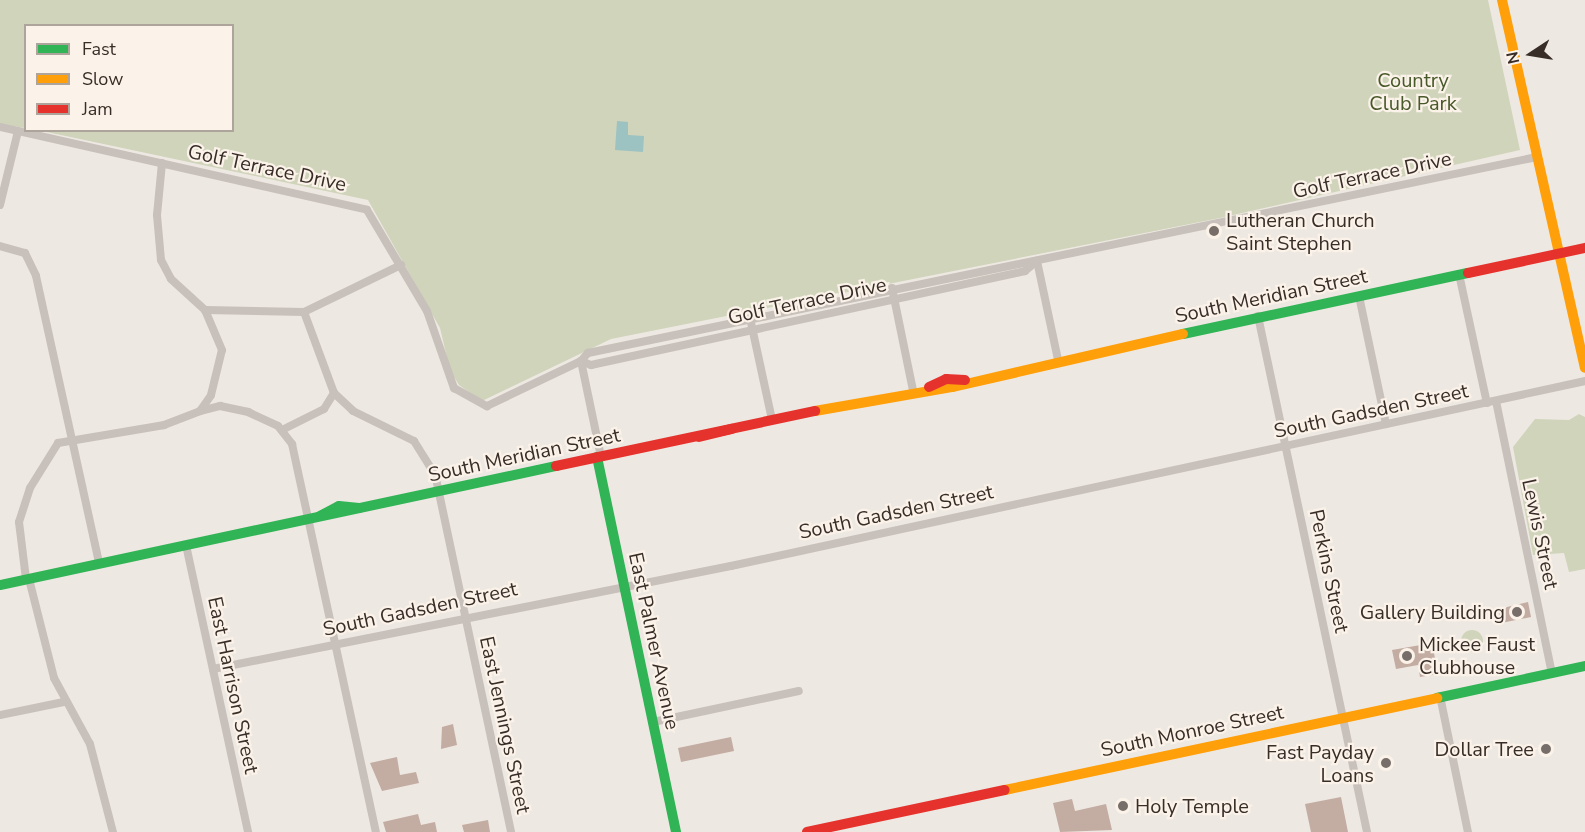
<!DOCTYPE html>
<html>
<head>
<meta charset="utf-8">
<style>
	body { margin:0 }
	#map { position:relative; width:1585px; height:832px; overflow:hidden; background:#eee8e2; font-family:"Nunito Sans",sans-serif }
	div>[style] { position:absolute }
	.green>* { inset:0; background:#d0d4bb }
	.round { border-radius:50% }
	.water>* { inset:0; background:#9cc2c1 }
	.building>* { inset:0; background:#c3aca2 }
	.street>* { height:8px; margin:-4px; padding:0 4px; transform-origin:4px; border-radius:4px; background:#c8c0ba }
	.fast>* { height:10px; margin:-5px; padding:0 5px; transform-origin:5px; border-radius:5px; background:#30b455 }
	.slow>* { height:10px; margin:-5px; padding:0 5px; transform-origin:5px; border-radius:5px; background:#ff9f0a }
	.jam>* { height:10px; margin:-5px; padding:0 5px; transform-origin:5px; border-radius:5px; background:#e5322d }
	.dots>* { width:16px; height:16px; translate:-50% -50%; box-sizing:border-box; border:3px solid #fbf3e9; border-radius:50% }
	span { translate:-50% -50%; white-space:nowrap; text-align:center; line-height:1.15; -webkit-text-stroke:4.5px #fbf3e9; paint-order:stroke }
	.park-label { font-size:20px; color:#48592a }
	.street-label { font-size:20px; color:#392d28 }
	.poi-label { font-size:20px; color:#392d28 }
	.left { translate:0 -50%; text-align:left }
	.right { translate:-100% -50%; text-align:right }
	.legend { position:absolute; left:24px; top:24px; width:210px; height:108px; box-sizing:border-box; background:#fbf3e9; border:2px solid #ada49c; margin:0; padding:8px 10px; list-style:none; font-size:18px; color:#392d28 }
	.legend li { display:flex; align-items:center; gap:12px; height:30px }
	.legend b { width:30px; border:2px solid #ada49c }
	.north { position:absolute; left:1501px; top:24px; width:60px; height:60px; -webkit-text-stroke:4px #fbf3e9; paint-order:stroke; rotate:258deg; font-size:16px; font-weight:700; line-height:24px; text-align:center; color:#392d28 }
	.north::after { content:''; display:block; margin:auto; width:21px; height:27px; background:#392d28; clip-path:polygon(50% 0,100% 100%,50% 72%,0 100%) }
</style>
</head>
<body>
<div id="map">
	<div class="green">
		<div style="clip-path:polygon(0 0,1488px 0,1520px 150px,1220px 218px,611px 339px,482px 401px,459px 385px,450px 370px,440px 328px,368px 200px,42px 131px,232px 130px,232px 26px,26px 26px,25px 128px,0 124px)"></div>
		<div style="clip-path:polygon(1579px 414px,1585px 417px,1585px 569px,1569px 572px,1564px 553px,1533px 555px,1513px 447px,1535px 419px,1569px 420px)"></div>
		<div class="round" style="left:1461px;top:630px;width:22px;height:22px"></div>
	</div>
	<div class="water">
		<div style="clip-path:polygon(617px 121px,628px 122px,628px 135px,644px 136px,643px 152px,615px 150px)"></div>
	</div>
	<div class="building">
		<div style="clip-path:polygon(1528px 602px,1531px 617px,1501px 623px,1499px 613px,1507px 607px)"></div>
		<div style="clip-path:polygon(1432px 643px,1438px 674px,1420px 677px,1418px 665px,1396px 669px,1392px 650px)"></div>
		<div style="clip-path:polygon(453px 724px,457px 745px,441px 749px,442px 727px)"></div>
		<div style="clip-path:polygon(731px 737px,734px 751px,681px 762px,678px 748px)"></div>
		<div style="clip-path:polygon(397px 757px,400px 775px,416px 772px,419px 783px,382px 791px,370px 763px)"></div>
		<div style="clip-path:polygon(1341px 797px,1348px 832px,1311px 832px,1305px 804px)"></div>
		<div style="clip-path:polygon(1072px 799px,1075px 811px,1106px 804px,1112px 830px,1060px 832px,1053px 803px)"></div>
		<div style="clip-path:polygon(418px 814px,421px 825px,435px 822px,437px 832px,386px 832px,383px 822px)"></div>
		<div style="clip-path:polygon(488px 820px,490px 832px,464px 832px,462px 825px)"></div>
	</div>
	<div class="street">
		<div style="left:0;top:127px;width:376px;rotate:12.7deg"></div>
		<div style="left:367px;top:210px;width:117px;rotate:59.3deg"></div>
		<div style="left:427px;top:311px;width:82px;rotate:70.7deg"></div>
		<div style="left:454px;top:388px;width:38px;rotate:29deg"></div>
		<div style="left:487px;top:406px;width:104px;rotate:-25.6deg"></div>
		<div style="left:581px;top:361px;width:11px;rotate:-49deg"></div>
		<div style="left:588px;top:353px;width:969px;rotate:-11.67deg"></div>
		<div style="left:162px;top:163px;width:52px;rotate:95.5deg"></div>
		<div style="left:157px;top:215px;width:45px;rotate:84.9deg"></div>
		<div style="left:161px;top:260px;width:21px;rotate:62deg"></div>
		<div style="left:171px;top:279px;width:46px;rotate:42.4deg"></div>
		<div style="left:205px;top:310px;width:99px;rotate:1.2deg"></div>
		<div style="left:304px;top:312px;width:108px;rotate:-25.9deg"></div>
		<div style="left:0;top:205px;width:76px;rotate:-76.3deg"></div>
		<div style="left:0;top:246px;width:26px;rotate:16deg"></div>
		<div style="left:25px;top:253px;width:25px;rotate:64deg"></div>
		<div style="left:36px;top:276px;width:294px;rotate:77.6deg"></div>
		<div style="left:1037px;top:261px;width:101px;rotate:78deg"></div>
		<div style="left:1459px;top:274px;width:132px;rotate:77.8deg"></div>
		<div style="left:892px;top:288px;width:104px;rotate:78.4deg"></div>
		<div style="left:1359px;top:296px;width:131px;rotate:78.1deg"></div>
		<div style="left:1258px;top:316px;width:527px;rotate:78.07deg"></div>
		<div style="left:750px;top:318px;width:104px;rotate:77.8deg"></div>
		<div style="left:581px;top:361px;width:11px;rotate:22deg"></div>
		<div style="left:591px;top:365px;width:444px;rotate:-12.2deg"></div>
		<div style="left:1025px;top:271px;width:16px;rotate:-40deg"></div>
		<div style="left:581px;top:361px;width:98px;rotate:78.2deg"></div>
		<div style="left:334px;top:393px;width:26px;rotate:43deg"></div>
		<div style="left:353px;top:411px;width:68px;rotate:26.2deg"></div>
		<div style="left:414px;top:441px;width:39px;rotate:58deg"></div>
		<div style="left:435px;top:474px;width:366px;rotate:78deg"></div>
		<div style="left:1496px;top:401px;width:278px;rotate:78.4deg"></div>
		<div style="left:200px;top:411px;width:21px;rotate:-14deg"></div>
		<div style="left:220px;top:406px;width:29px;rotate:12deg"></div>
		<div style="left:248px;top:412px;width:33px;rotate:25deg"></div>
		<div style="left:278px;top:426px;width:23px;rotate:52deg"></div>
		<div style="left:292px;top:444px;width:397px;rotate:77.8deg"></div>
		<div style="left:282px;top:430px;width:47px;rotate:-26.6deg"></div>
		<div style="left:324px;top:409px;width:19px;rotate:-58deg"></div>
		<div style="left:334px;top:393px;width:86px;rotate:-110.3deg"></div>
		<div style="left:186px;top:545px;width:294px;rotate:77.8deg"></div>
		<div style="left:26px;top:579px;width:57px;rotate:-97deg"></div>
		<div style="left:19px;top:522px;width:36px;rotate:-72deg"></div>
		<div style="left:30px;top:488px;width:53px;rotate:-58.1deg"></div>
		<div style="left:58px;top:443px;width:108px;rotate:-9.6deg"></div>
		<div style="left:164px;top:425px;width:39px;rotate:-21deg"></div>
		<div style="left:200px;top:411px;width:19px;rotate:-55deg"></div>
		<div style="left:211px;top:395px;width:46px;rotate:-76.3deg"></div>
		<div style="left:222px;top:350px;width:43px;rotate:-113deg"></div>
		<div style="left:29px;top:579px;width:102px;rotate:75.8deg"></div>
		<div style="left:54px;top:678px;width:75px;rotate:61.4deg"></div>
		<div style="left:90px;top:744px;width:91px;rotate:75.4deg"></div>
		<div style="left:213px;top:669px;width:528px;rotate:-11.25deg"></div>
		<div style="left:731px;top:566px;width:874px;rotate:-12.22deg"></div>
		<div style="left:1440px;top:696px;width:139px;rotate:78.4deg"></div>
		<div style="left:0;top:715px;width:65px;rotate:-11.5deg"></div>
		<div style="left:653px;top:722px;width:149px;rotate:-12deg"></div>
	</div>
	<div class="fast">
		<div style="left:1183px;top:334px;width:291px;rotate:-12.1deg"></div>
		<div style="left:597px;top:457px;width:383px;rotate:78.1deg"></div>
		<div style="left:320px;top:516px;width:21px;rotate:-28deg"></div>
		<div style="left:339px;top:506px;width:20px;rotate:6deg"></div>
		<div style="left:0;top:585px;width:569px;rotate:-12.08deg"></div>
		<div style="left:1437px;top:698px;width:151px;rotate:-12.2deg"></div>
	</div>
	<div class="slow">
		<div style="left:1502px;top:0;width:377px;rotate:77.3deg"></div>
		<div style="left:815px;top:411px;width:140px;rotate:-9.9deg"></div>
		<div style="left:953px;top:387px;width:236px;rotate:-13deg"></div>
		<div style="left:1005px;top:790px;width:442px;rotate:-12deg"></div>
	</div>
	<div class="jam">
		<div style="left:1468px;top:273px;width:120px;rotate:-12.1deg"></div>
		<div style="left:929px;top:387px;width:19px;rotate:-25deg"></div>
		<div style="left:946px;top:379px;width:19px;rotate:3deg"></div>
		<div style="left:699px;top:437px;width:34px;rotate:-14deg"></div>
		<div style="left:556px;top:466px;width:265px;rotate:-12deg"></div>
		<div style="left:807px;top:832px;width:202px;rotate:-12deg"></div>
	</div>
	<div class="dots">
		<div style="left:1214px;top:231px;background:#786e69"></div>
		<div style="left:1517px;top:612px;background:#786e69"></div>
		<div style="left:1407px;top:656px;background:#786e69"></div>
		<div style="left:1546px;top:749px;background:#786e69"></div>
		<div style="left:1386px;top:763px;background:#786e69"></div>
		<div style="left:1123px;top:806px;background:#786e69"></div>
	</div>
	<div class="park-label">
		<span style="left:1413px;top:92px">Country<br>Club Park</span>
	</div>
	<div class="street-label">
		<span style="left:267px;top:168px;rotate:12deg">Golf Terrace Drive</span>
		<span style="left:1372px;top:175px;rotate:-12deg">Golf Terrace Drive</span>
		<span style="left:1271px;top:296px;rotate:-12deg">South Meridian Street</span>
		<span style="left:807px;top:301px;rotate:-12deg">Golf Terrace Drive</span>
		<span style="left:1371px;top:411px;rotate:-12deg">South Gadsden Street</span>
		<span style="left:524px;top:455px;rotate:-12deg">South Meridian Street</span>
		<span style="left:896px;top:512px;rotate:-12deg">South Gadsden Street</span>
		<span style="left:1540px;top:534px;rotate:78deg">Lewis Street</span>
		<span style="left:1329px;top:571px;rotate:78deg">Perkins Street</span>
		<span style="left:420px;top:609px;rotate:-12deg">South Gadsden Street</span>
		<span style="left:654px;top:641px;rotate:78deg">East Palmer Avenue</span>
		<span style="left:233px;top:685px;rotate:78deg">East Harrison Street</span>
		<span style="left:505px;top:725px;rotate:78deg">East Jennings Street</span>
		<span style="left:1192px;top:731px;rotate:-12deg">South Monroe Street</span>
	</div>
	<div class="poi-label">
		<span class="left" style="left:1226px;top:232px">Lutheran Church<br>Saint Stephen</span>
		<span class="right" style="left:1505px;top:612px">Gallery Building</span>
		<span class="left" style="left:1419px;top:656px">Mickee Faust<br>Clubhouse</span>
		<span class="right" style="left:1534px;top:749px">Dollar Tree</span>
		<span class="right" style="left:1374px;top:764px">Fast Payday<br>Loans</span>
		<span class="left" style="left:1135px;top:806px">Holy Temple</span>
	</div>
	<ul class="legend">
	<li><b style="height:8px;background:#30b455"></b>Fast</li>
	<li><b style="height:8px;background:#ff9f0a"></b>Slow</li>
	<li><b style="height:8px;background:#e5322d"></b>Jam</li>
	</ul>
	<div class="north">N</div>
</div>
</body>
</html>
